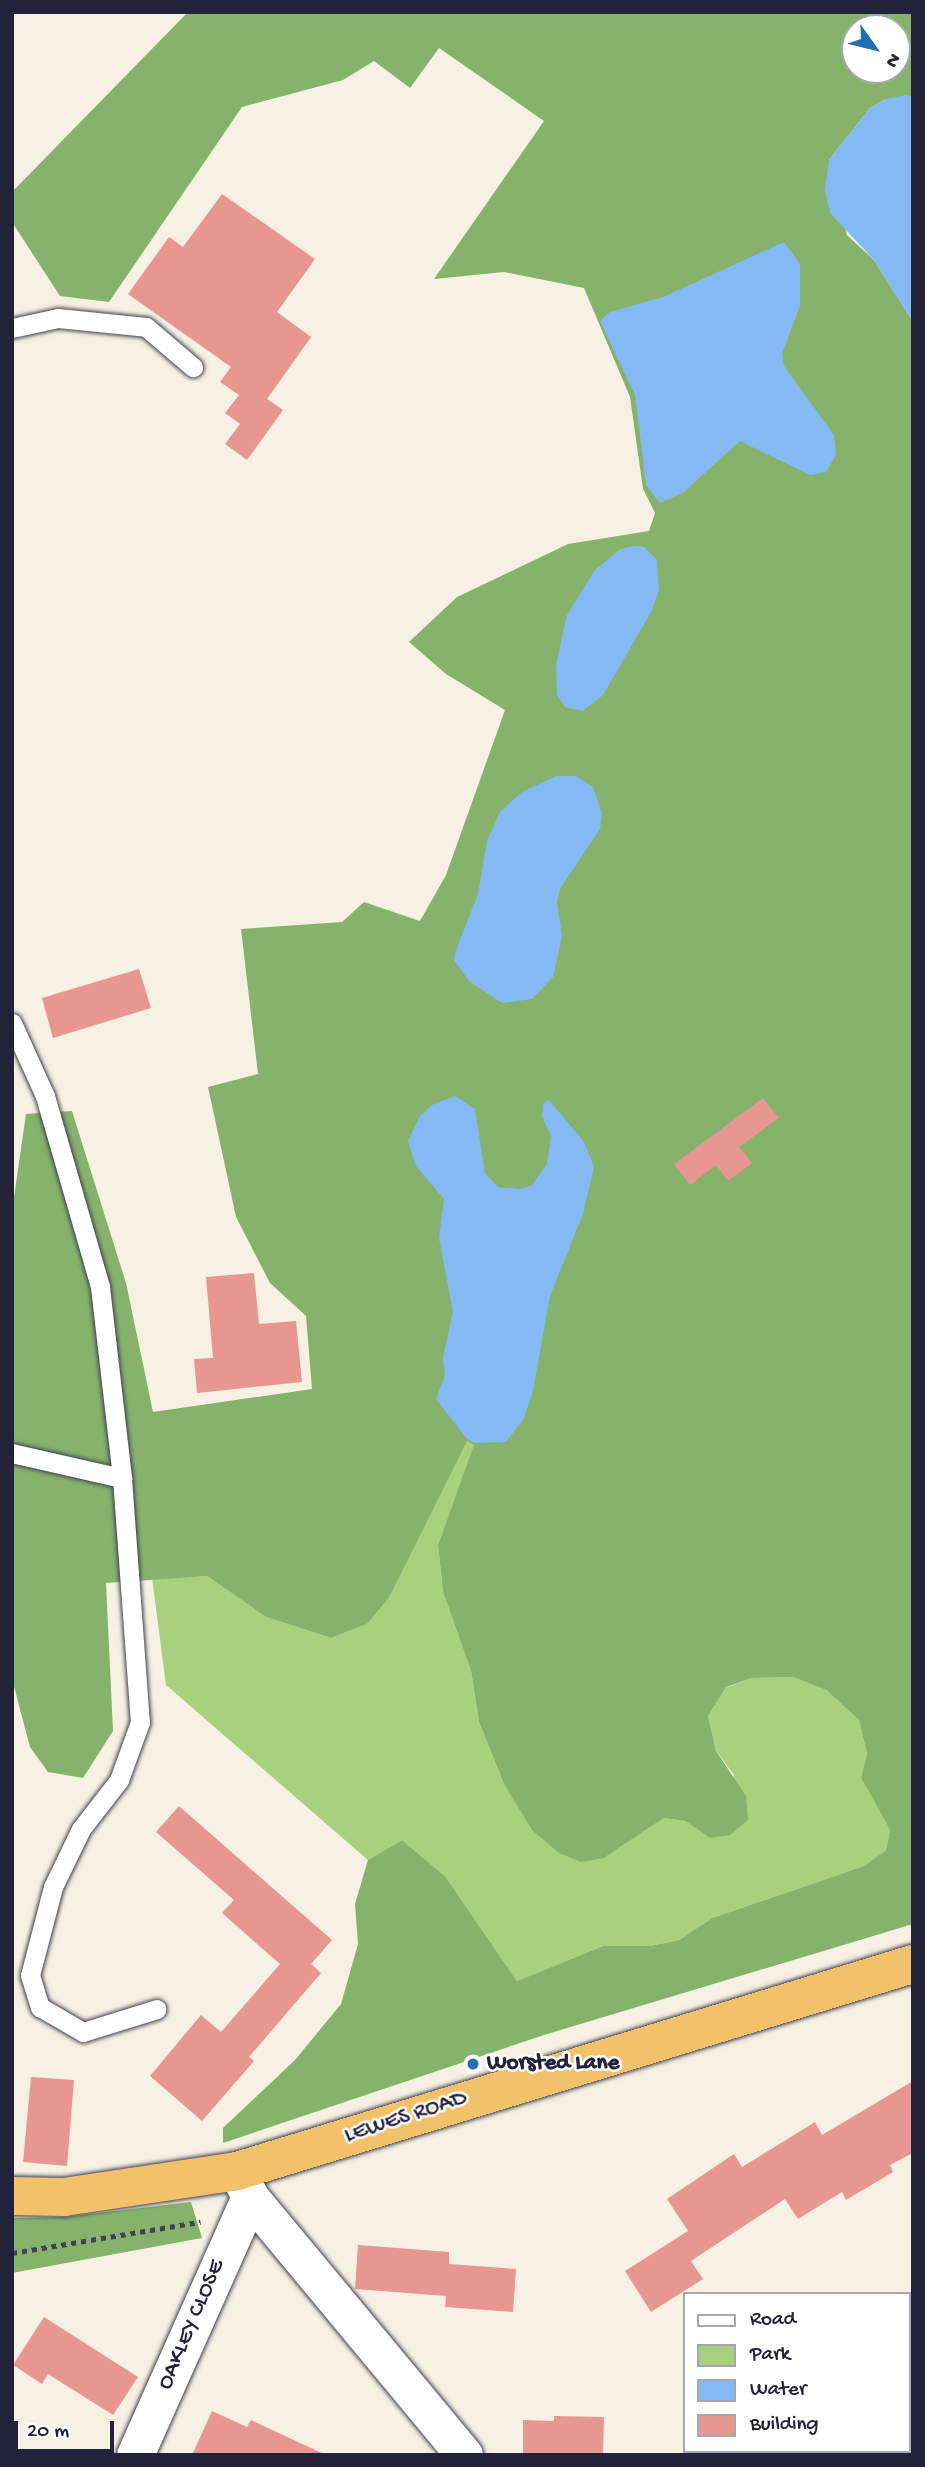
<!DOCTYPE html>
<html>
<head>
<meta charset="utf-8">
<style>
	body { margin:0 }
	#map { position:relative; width:925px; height:2467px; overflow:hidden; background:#f6f1e2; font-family:"Gochi Hand",sans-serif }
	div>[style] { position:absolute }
	.green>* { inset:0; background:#a8d17d }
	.forest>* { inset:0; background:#86b36c }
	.water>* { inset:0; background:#85b9f3 }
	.building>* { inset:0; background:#e79690 }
	.path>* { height:4.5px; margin-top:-2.25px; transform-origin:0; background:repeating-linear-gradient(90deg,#424154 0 5px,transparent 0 10px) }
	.roads { filter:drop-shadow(0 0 2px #424154) drop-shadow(0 0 2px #424154) }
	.lane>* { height:19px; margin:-9.5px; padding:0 9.5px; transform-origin:9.5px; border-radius:9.5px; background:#fff }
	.street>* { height:37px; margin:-18.5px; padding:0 18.5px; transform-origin:18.5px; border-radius:18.5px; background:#fff }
	.highway>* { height:38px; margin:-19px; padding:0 19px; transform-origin:19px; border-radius:19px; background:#f2c26a }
	.dots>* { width:19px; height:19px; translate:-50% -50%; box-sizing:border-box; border:4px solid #fff; border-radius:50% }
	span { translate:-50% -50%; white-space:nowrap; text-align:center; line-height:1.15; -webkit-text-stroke:5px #fff; paint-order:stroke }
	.poi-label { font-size:23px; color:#22223b; font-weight:700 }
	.left { translate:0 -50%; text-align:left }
	.street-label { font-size:23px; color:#22223b }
	.frame { position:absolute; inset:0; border:14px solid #22223b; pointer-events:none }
	.legend { position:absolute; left:683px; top:2292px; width:228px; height:161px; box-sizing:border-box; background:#fff; border:2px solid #a7a7b1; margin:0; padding:9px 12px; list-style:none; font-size:21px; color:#22223b }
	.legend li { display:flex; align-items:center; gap:14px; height:35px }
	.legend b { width:35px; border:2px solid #a7a7b1 }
	.north { position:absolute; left:841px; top:14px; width:70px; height:70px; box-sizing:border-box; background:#fff; border:2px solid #a7a7b1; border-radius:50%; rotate:124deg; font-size:19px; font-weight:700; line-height:28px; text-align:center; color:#22223b }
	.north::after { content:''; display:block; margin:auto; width:24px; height:32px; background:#1f6fb2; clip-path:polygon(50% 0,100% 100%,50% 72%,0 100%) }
	.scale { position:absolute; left:14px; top:2421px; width:100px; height:32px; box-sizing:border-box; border:4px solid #22223b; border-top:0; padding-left:9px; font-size:21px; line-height:24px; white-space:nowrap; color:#22223b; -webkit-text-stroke:5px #fff; paint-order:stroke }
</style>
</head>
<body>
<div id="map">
	<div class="green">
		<div style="clip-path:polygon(466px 1440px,475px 1445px,438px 1545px,443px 1592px,471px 1671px,479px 1722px,504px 1784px,604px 1858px,664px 1818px,685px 1821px,710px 1838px,734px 1775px,716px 1751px,708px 1716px,725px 1688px,752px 1678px,793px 1677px,826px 1690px,859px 1720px,867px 1754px,861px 1778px,890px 1830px,886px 1850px,864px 1866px,712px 1918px,679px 1940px,650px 1946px,603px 1946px,517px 1981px,445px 1876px,402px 1840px,368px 1860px,166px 1685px,152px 1578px,207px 1576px,266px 1617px,331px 1638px,367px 1624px,389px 1598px)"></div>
	</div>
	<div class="forest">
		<div style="clip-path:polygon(evenodd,188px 12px,913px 12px,913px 97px,886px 99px,870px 108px,829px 160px,847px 235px,874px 260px,913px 322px,913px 1924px,544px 2035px,223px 2143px,223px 2128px,295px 2060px,341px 2004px,358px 1944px,355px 1904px,368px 1860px,402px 1840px,445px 1876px,517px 1981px,603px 1946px,650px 1946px,679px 1940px,712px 1918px,864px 1866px,886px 1850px,890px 1830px,861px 1778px,867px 1754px,859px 1720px,826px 1690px,793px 1677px,752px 1678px,726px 1687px,708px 1716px,716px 1751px,746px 1796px,748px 1820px,730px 1835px,710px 1838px,685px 1821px,664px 1818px,604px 1858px,581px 1862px,559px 1853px,532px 1830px,504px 1784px,479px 1722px,471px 1671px,443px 1592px,438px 1545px,474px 1445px,467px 1441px,389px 1598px,367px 1624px,331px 1638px,266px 1617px,207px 1576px,106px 1583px,113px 1731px,83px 1778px,48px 1772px,30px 1747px,12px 1679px,12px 1211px,26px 1114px,72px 1111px,126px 1283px,153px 1412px,312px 1389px,306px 1316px,270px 1283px,236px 1217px,208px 1087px,258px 1074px,241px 929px,342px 922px,364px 902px,420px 921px,446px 875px,505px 710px,446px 674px,409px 642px,457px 597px,568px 544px,649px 531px,655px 513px,643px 489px,630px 397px,584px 288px,504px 272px,434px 279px,544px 121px,439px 48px,410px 88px,374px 61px,343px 80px,242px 107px,109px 302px,60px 296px,12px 222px,12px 192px,188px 12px,855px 28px,897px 28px,897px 70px,855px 70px,855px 28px)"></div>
		<div style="clip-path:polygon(191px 2202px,202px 2238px,12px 2273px,12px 2218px,64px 2217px)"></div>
	</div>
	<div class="water">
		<div style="clip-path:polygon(906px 95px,913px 97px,913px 322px,874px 260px,830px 213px,825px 190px,829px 160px,870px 108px,886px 99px)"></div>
		<div style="clip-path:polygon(784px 242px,800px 264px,800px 306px,782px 354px,784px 366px,834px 435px,836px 455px,826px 472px,810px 475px,740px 441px,684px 492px,660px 503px,646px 485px,635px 395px,600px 321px,610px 312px,663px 297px)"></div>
		<div style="clip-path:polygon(633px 546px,644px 547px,657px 560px,659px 590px,651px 612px,603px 695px,583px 711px,565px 707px,557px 695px,556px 665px,567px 615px,595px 570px,619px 550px)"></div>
		<div style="clip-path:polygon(556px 776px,576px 776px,593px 787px,602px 813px,600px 829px,560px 889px,557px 901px,562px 936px,553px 977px,532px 999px,502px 1003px,469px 981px,454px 960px,455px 953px,478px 894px,487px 841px,500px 812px,522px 792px)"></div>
		<div style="clip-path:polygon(455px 1096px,475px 1109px,485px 1173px,498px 1187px,521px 1189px,532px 1185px,547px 1164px,551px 1136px,542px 1116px,543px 1104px,549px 1100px,584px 1142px,594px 1167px,583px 1214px,550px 1296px,533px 1391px,524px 1418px,506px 1442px,475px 1443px,467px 1439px,436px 1399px,445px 1375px,443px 1357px,453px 1312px,439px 1238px,444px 1199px,416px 1166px,408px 1141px,420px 1116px,432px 1105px)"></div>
	</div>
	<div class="building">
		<div style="clip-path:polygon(222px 194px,315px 259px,277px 312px,311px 337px,267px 399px,283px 410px,247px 460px,225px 444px,240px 424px,225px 413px,239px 395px,220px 382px,231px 367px,128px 294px,169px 237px,183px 247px)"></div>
		<div style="clip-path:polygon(139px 969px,151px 1008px,53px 1038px,42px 998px)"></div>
		<div style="clip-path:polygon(763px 1098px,779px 1118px,739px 1147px,752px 1163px,728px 1181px,716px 1165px,690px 1185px,674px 1164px)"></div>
		<div style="clip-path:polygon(254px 1273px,259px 1324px,296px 1321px,302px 1382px,197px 1393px,194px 1359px,213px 1358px,206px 1277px)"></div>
		<div style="clip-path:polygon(179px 1806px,332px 1940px,311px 1964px,321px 1973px,249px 2057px,254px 2061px,202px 2121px,150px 2076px,201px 2015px,221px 2032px,280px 1964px,222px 1913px,234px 1900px,156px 1832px)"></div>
		<div style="clip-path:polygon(31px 2077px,74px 2080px,67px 2166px,23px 2162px)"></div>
		<div style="clip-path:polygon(913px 2081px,913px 2153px,890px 2165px,893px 2172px,846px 2200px,842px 2192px,798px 2219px,785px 2199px,691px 2261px,703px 2279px,651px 2312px,625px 2271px,688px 2231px,667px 2199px,734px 2154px,742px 2167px,815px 2122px,822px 2135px)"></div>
		<div style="clip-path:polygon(358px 2245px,449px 2252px,449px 2264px,516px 2269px,513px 2312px,445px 2307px,446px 2296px,355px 2289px)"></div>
		<div style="clip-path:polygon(44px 2317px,138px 2377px,113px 2415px,48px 2374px,42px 2384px,13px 2365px)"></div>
		<div style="clip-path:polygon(212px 2411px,247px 2427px,251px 2420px,326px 2455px,192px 2455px)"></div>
		<div style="clip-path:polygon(554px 2416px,604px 2417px,603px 2455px,523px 2455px,523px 2420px,554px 2421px)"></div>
	</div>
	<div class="path">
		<div style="left:12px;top:2253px;width:191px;rotate:-9.4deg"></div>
	</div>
	<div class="roads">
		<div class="lane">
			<div style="left:12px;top:328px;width:47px;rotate:-12.3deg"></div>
			<div style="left:58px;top:318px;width:88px;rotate:5.8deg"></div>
			<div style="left:146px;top:327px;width:62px;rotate:40.4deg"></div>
			<div style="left:12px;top:1023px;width:80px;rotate:65.7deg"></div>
			<div style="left:45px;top:1096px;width:199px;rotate:73.9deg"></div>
			<div style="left:100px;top:1287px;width:192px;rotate:83.4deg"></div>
			<div style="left:12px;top:1453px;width:113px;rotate:12.8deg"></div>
			<div style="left:122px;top:1478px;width:245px;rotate:85.8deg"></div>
			<div style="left:140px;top:1722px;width:62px;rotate:109.9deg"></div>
			<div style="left:119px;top:1780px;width:62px;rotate:127.8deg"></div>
			<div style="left:81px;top:1829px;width:64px;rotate:115.8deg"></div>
			<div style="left:53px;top:1887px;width:91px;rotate:104.6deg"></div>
			<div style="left:30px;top:1975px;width:34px;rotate:73deg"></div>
			<div style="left:40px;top:2007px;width:50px;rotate:30.2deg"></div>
			<div style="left:83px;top:2032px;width:77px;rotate:-17.3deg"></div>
		</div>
		<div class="street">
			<div style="left:237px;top:2171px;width:29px;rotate:63deg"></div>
			<div style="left:250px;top:2197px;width:335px;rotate:50.3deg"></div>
			<div style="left:135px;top:2455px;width:282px;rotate:-66deg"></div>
		</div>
		<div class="highway">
			<div style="left:12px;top:2196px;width:52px;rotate:1.1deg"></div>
			<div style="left:64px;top:2197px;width:175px;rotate:-8.5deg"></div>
			<div style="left:237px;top:2171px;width:707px;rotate:-17.03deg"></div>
		</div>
	</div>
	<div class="dots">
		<div style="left:473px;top:2064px;background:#1f6fb2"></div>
	</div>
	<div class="poi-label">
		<span class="left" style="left:487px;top:2064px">Worsted Lane</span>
	</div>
	<div class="street-label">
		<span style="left:406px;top:2118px;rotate:-18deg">LEWES ROAD</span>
		<span style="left:192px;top:2325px;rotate:-67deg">OAKLEY CLOSE</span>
	</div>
	<div class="frame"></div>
	<ul class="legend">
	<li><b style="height:9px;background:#fff"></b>Road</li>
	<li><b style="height:19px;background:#a8d17d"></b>Park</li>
	<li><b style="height:19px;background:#85b9f3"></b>Water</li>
	<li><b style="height:19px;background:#e79690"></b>Building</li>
	</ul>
	<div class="north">N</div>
	<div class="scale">20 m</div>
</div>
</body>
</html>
